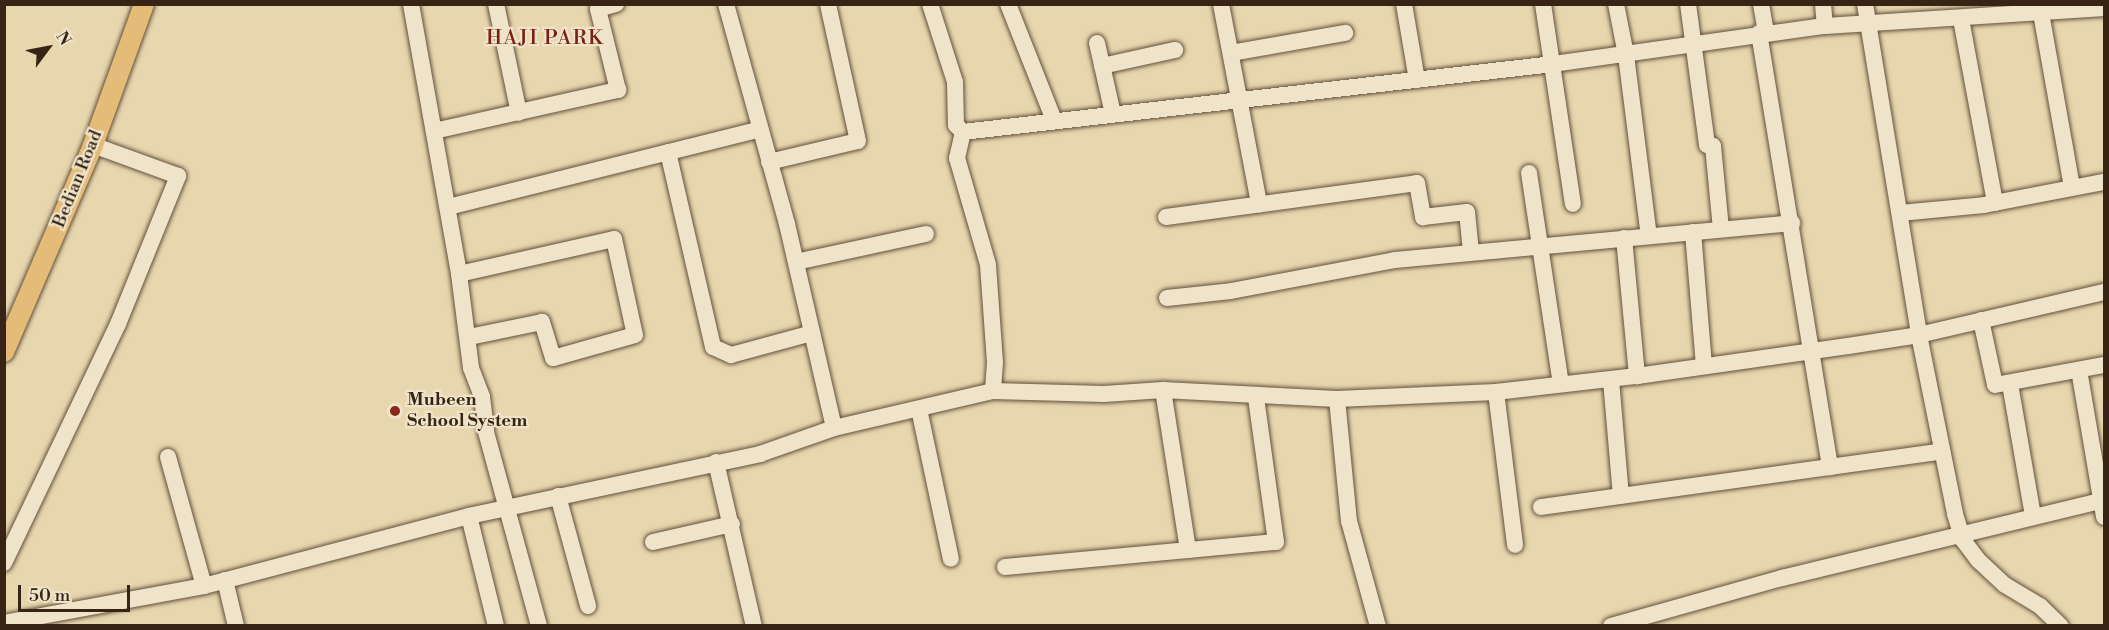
<!DOCTYPE html>
<html>
<head>
<meta charset="utf-8">
<style>
	body { margin:0 }
	#map { position:relative; width:2109px; height:630px; overflow:hidden; background:#e7d6ae; font-family:"Libre Bodoni",serif }
	div>[style] { position:absolute }
	.roads { filter:drop-shadow(0 0 2px #63503b) drop-shadow(0 0 2px #63503b) }
	.minor>* { height:16px; margin:-8px; padding:0 8px; transform-origin:8px; border-radius:8px; background:#efe4ca }
	.major>* { height:20px; margin:-10px; padding:0 10px; transform-origin:10px; border-radius:10px; background:#e4bb77 }
	.dots>* { width:16px; height:16px; translate:-50% -50%; box-sizing:border-box; border:3px solid #efe4ca; border-radius:50% }
	span { translate:-50% -50%; white-space:nowrap; text-align:center; line-height:1.15; -webkit-text-stroke:4.5px #efe4ca; paint-order:stroke }
	.street-label { font-size:18px; color:#372415 }
	.poi-label { font-size:18px; color:#372415; font-weight:700 }
	.left { translate:0 -50%; text-align:left }
	.neighbourhood-label { font-size:20px; color:#7a1f14; letter-spacing:1.5px }
	.frame { position:absolute; inset:0; border:6px solid #372415; pointer-events:none }
	.north { position:absolute; left:18px; top:18px; width:60px; height:60px; -webkit-text-stroke:4px #efe4ca; paint-order:stroke; rotate:58deg; font-size:16px; font-weight:700; line-height:24px; text-align:center; color:#372415 }
	.north::after { content:''; display:block; margin:auto; width:21px; height:27px; background:#372415; clip-path:polygon(50% 0,100% 100%,50% 72%,0 100%) }
	.scale { position:absolute; left:18px; top:585px; width:112px; height:27px; box-sizing:border-box; border:3px solid #372415; border-top:0; padding-left:8px; font-size:18px; line-height:21px; white-space:nowrap; color:#372415; -webkit-text-stroke:4px #efe4ca; paint-order:stroke }
</style>
</head>
<body>
<div id="map">
	<div class="roads">
		<div class="minor">
			<div style="left:411px;top:4px;width:274px;rotate:79.9deg"></div>
			<div style="left:459px;top:274px;width:95px;rotate:82.7deg"></div>
			<div style="left:471px;top:368px;width:31px;rotate:69deg"></div>
			<div style="left:482px;top:397px;width:35px;rotate:83deg"></div>
			<div style="left:486px;top:432px;width:201px;rotate:74.7deg"></div>
			<div style="left:496px;top:4px;width:111px;rotate:78.1deg"></div>
			<div style="left:726px;top:4px;width:228px;rotate:74.5deg"></div>
			<div style="left:787px;top:224px;width:209px;rotate:77deg"></div>
			<div style="left:930px;top:4px;width:82px;rotate:72.2deg"></div>
			<div style="left:955px;top:82px;width:43px;rotate:88.7deg"></div>
			<div style="left:956px;top:125px;width:10px;rotate:45deg"></div>
			<div style="left:963px;top:132px;width:594px;rotate:-6.57deg"></div>
			<div style="left:1553px;top:64px;width:275px;rotate:-8deg"></div>
			<div style="left:1825px;top:26px;width:280px;rotate:-3.7deg"></div>
			<div style="left:1008px;top:4px;width:125px;rotate:68.4deg"></div>
			<div style="left:1221px;top:4px;width:204px;rotate:79.2deg"></div>
			<div style="left:1404px;top:4px;width:77px;rotate:80.3deg"></div>
			<div style="left:1543px;top:4px;width:202px;rotate:81.5deg"></div>
			<div style="left:1616px;top:4px;width:52px;rotate:78.9deg"></div>
			<div style="left:1626px;top:55px;width:182px;rotate:82.8deg"></div>
			<div style="left:1688px;top:4px;width:142px;rotate:82.3deg"></div>
			<div style="left:1707px;top:145px;width:6px;rotate:9deg"></div>
			<div style="left:1713px;top:146px;width:83px;rotate:84.5deg"></div>
			<div style="left:1761px;top:4px;width:29px;rotate:80deg"></div>
			<div style="left:1823px;top:4px;width:22px;rotate:85deg"></div>
			<div style="left:1865px;top:4px;width:335px;rotate:80.7deg"></div>
			<div style="left:1919px;top:335px;width:183px;rotate:78.6deg"></div>
			<div style="left:1955px;top:514px;width:27px;rotate:73deg"></div>
			<div style="left:1963px;top:540px;width:25px;rotate:53deg"></div>
			<div style="left:1978px;top:560px;width:37px;rotate:43deg"></div>
			<div style="left:2005px;top:585px;width:41px;rotate:31deg"></div>
			<div style="left:2040px;top:606px;width:29px;rotate:44deg"></div>
			<div style="left:2041px;top:13px;width:177px;rotate:79.9deg"></div>
			<div style="left:1961px;top:19px;width:187px;rotate:79.5deg"></div>
			<div style="left:1759px;top:33px;width:440px;rotate:80.7deg"></div>
			<div style="left:1097px;top:43px;width:73px;rotate:77.3deg"></div>
			<div style="left:1231px;top:53px;width:116px;rotate:-10deg"></div>
			<div style="left:1102px;top:66px;width:75px;rotate:-12.4deg"></div>
			<div style="left:434px;top:131px;width:189px;rotate:-12.6deg"></div>
			<div style="left:618px;top:90px;width:83px;rotate:-103.9deg"></div>
			<div style="left:598px;top:9px;width:19px;rotate:-16deg"></div>
			<div style="left:963px;top:132px;width:27px;rotate:103deg"></div>
			<div style="left:957px;top:158px;width:111px;rotate:73.8deg"></div>
			<div style="left:988px;top:265px;width:97px;rotate:85.9deg"></div>
			<div style="left:995px;top:362px;width:29px;rotate:94deg"></div>
			<div style="left:668px;top:152px;width:200px;rotate:77deg"></div>
			<div style="left:713px;top:347px;width:20px;rotate:24deg"></div>
			<div style="left:731px;top:355px;width:84px;rotate:-15.2deg"></div>
			<div style="left:769px;top:162px;width:91px;rotate:-13.3deg"></div>
			<div style="left:858px;top:141px;width:140px;rotate:-102.4deg"></div>
			<div style="left:1529px;top:173px;width:213px;rotate:81.4deg"></div>
			<div style="left:448px;top:207px;width:322px;rotate:-14deg"></div>
			<div style="left:1900px;top:213px;width:84px;rotate:-5.4deg"></div>
			<div style="left:1984px;top:205px;width:122px;rotate:-10.9deg"></div>
			<div style="left:1166px;top:217px;width:253px;rotate:-7.7deg"></div>
			<div style="left:1417px;top:183px;width:35px;rotate:80deg"></div>
			<div style="left:1423px;top:217px;width:44px;rotate:-6.5deg"></div>
			<div style="left:1467px;top:212px;width:40px;rotate:84.3deg"></div>
			<div style="left:1693px;top:232px;width:134px;rotate:85.3deg"></div>
			<div style="left:1624px;top:238px;width:139px;rotate:84.6deg"></div>
			<div style="left:796px;top:262px;width:133px;rotate:-12.2deg"></div>
			<div style="left:459px;top:274px;width:159px;rotate:-12.7deg"></div>
			<div style="left:614px;top:239px;width:98px;rotate:77.7deg"></div>
			<div style="left:635px;top:335px;width:85px;rotate:164.3deg"></div>
			<div style="left:553px;top:358px;width:38px;rotate:-107deg"></div>
			<div style="left:542px;top:322px;width:75px;rotate:168.4deg"></div>
			<div style="left:1167px;top:298px;width:64px;rotate:-6.2deg"></div>
			<div style="left:1231px;top:291px;width:167px;rotate:-10.7deg"></div>
			<div style="left:1395px;top:260px;width:399px;rotate:-5.3deg"></div>
			<div style="left:1981px;top:320px;width:66px;rotate:77.8deg"></div>
			<div style="left:1995px;top:385px;width:111px;rotate:-10.4deg"></div>
			<div style="left:2079px;top:370px;width:149px;rotate:80.3deg"></div>
			<div style="left:1611px;top:380px;width:116px;rotate:85.1deg"></div>
			<div style="left:2010px;top:384px;width:134px;rotate:80.1deg"></div>
			<div style="left:1163px;top:390px;width:162px;rotate:81.1deg"></div>
			<div style="left:1496px;top:392px;width:154px;rotate:82.9deg"></div>
			<div style="left:1337px;top:399px;width:123px;rotate:84.4deg"></div>
			<div style="left:1349px;top:521px;width:109px;rotate:74.6deg"></div>
			<div style="left:919px;top:409px;width:153px;rotate:78deg"></div>
			<div style="left:168px;top:457px;width:134px;rotate:74.4deg"></div>
			<div style="left:716px;top:462px;width:168px;rotate:77deg"></div>
			<div style="left:558px;top:496px;width:114px;rotate:74.7deg"></div>
			<div style="left:1541px;top:507px;width:405px;rotate:-7.9deg"></div>
			<div style="left:469px;top:516px;width:113px;rotate:76.2deg"></div>
			<div style="left:653px;top:542px;width:81px;rotate:-12.8deg"></div>
			<div style="left:4px;top:563px;width:265px;rotate:-64.5deg"></div>
			<div style="left:118px;top:324px;width:160px;rotate:-67.9deg"></div>
			<div style="left:178px;top:176px;width:90px;rotate:-160deg"></div>
			<div style="left:1005px;top:567px;width:272px;rotate:-5.3deg"></div>
			<div style="left:1276px;top:542px;width:146px;rotate:-97.9deg"></div>
			<div style="left:225px;top:580px;width:47px;rotate:76.6deg"></div>
			<div style="left:4px;top:623px;width:203px;rotate:-10.5deg"></div>
			<div style="left:204px;top:586px;width:274px;rotate:-14.8deg"></div>
			<div style="left:469px;top:516px;width:298px;rotate:-12deg"></div>
			<div style="left:760px;top:454px;width:78px;rotate:-19.4deg"></div>
			<div style="left:834px;top:428px;width:163px;rotate:-13.1deg"></div>
			<div style="left:993px;top:391px;width:111px;rotate:1.5deg"></div>
			<div style="left:1104px;top:394px;width:59px;rotate:-3.9deg"></div>
			<div style="left:1163px;top:390px;width:174px;rotate:3deg"></div>
			<div style="left:1337px;top:399px;width:159px;rotate:-2.5deg"></div>
			<div style="left:1496px;top:392px;width:142px;rotate:-6.5deg"></div>
			<div style="left:1637px;top:376px;width:213px;rotate:-8.1deg"></div>
			<div style="left:1848px;top:346px;width:72px;rotate:-8.8deg"></div>
			<div style="left:1919px;top:335px;width:190px;rotate:-13.1deg"></div>
			<div style="left:1611px;top:626px;width:178px;rotate:-15.7deg"></div>
			<div style="left:1782px;top:578px;width:331px;rotate:-13.6deg"></div>
		</div>
		<div class="major">
			<div style="left:4px;top:352px;width:225px;rotate:-66.7deg"></div>
			<div style="left:93px;top:145px;width:150px;rotate:-70.1deg"></div>
		</div>
	</div>
	<div class="dots">
		<div style="left:395px;top:411px;background:#8f2418"></div>
	</div>
	<div class="street-label">
		<span style="left:78px;top:179px;rotate:-68deg">Bedian Road</span>
	</div>
	<div class="poi-label">
		<span class="left" style="left:407px;top:411px">Mubeen<br>School System</span>
	</div>
	<div class="neighbourhood-label">
		<span style="left:545px;top:38px">HAJI PARK</span>
	</div>
	<div class="frame"></div>
	<div class="north">N</div>
	<div class="scale">50 m</div>
</div>
</body>
</html>
